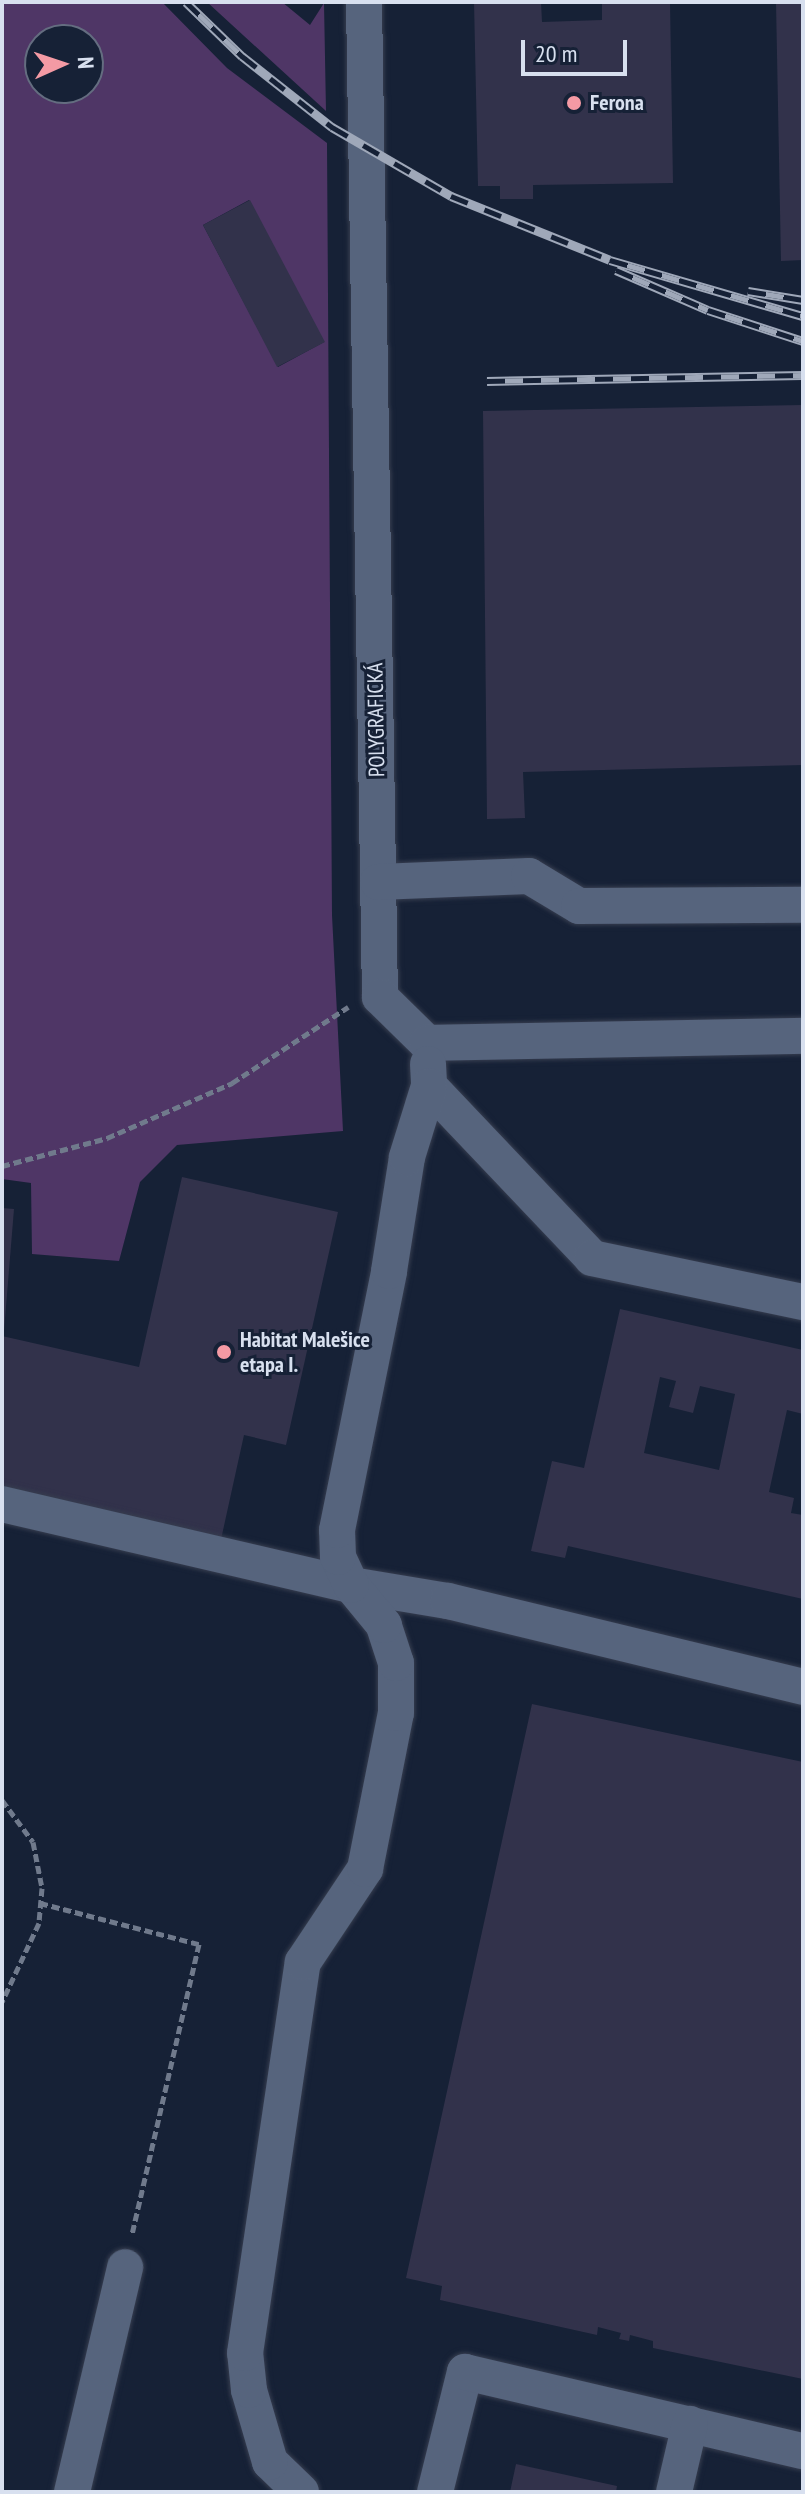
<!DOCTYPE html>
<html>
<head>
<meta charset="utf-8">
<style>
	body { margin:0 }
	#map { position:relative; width:805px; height:2494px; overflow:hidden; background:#162136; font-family:"PT Sans Narrow",sans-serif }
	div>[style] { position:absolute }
	.green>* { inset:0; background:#4f3666 }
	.building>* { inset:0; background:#32324b }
	.path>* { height:5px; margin-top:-2.5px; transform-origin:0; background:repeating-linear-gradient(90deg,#707a8c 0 8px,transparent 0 12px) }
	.roads { filter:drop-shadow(0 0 2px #363d4f) drop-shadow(0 0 2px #363d4f) }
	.minor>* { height:36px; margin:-18px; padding:0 18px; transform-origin:18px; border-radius:18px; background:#56647d }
	.rail>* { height:9px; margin-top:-4.5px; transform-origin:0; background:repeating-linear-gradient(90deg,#162136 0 18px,#9fa8b9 0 36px); box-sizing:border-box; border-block:2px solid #9fa8b9 }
	.dots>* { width:22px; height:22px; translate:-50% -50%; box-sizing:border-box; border:4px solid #162136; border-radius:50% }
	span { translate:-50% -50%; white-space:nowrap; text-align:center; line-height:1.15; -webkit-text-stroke:6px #162136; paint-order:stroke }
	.poi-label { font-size:22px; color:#d8e0ef; font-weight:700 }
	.left { translate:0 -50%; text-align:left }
	.street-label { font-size:22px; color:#d8e0ef }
	.frame { position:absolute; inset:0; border:4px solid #d8e0ef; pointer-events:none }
	.north { position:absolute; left:24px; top:24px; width:80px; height:80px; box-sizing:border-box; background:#162136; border:2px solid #646d80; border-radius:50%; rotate:87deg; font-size:22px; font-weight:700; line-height:32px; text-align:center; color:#d8e0ef }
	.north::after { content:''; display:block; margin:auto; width:28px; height:36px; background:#f49aa4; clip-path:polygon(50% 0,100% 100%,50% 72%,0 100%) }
	.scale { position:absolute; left:521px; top:40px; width:106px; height:36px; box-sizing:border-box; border:4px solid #d8e0ef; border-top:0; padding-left:10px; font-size:24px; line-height:28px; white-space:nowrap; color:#d8e0ef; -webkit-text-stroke:6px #162136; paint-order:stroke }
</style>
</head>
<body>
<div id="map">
	<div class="green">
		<div style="clip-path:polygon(evenodd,2px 2px,162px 2px,227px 68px,327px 143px,332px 915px,343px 1131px,177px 1145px,140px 1182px,119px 1261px,32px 1254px,31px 1183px,2px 1179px,2px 2px,40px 40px,88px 40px,88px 88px,40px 88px,40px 40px,2px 2px,249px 200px,324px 342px,278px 367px,203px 225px,249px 200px)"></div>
		<div style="clip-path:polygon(207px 2px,282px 2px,310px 25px,324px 3px,326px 111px)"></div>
	</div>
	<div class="building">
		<div style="clip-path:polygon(474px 2px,541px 2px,542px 22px,602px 20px,602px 2px,670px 2px,673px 183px,533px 185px,533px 199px,500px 199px,500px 186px,478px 186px)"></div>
		<div style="clip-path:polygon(776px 2px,803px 2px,803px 260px,781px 261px)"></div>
		<div style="clip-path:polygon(250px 200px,325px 342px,277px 367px,203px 225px)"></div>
		<div style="clip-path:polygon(803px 405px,803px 765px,523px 772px,525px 818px,487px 819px,483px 411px)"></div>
		<div style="clip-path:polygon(182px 1177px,338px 1212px,286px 1445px,244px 1435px,220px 1544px,2px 1495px,2px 1336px,139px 1367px)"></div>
		<div style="clip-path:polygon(2px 1208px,14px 1209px,4px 1331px,2px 1331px)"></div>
		<div style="clip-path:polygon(evenodd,620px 1309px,803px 1350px,803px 1414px,787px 1410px,769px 1492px,794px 1498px,791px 1513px,803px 1515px,803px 1599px,568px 1546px,565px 1558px,531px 1551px,552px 1461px,584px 1468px,620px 1309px,660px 1377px,676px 1381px,669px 1407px,693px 1413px,700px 1386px,735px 1394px,719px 1470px,644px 1453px,660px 1377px)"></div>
		<div style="clip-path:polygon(532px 1704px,803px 1762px,803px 2379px,653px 2348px,653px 2341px,630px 2335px,629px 2341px,619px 2339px,621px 2333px,598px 2327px,597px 2335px,440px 2300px,442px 2286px,406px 2278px)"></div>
		<div style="clip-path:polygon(516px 2464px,617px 2486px,616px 2492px,510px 2492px)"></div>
	</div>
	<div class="path">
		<div style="left:2px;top:1166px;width:109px;rotate:-14.9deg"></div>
		<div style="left:107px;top:1138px;width:137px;rotate:-23.7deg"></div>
		<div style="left:232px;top:1083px;width:139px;rotate:-33.2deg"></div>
		<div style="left:2px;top:1800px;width:52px;rotate:53.6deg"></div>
		<div style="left:33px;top:1842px;width:47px;rotate:78.9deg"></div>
		<div style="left:42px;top:1888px;width:35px;rotate:95deg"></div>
		<div style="left:39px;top:1923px;width:87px;rotate:115.1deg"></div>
		<div style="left:40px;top:1903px;width:164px;rotate:14.5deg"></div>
		<div style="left:199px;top:1944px;width:298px;rotate:103deg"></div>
	</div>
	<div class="roads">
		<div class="minor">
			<div style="left:364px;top:2px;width:995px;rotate:89.08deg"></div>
			<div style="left:380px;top:997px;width:66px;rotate:44.4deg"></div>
			<div style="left:427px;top:1043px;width:376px;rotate:-1.1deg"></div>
			<div style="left:378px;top:882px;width:151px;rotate:-2.3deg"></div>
			<div style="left:529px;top:876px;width:58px;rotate:31deg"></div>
			<div style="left:579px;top:906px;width:224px;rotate:-0.3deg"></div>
			<div style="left:428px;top:1064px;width:22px;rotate:87deg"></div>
			<div style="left:429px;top:1086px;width:237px;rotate:46.5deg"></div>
			<div style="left:592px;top:1258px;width:216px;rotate:11.8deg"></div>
			<div style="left:2px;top:1504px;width:358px;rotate:13.1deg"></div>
			<div style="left:351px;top:1585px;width:98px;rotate:9.4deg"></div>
			<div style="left:448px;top:1601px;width:365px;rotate:13.6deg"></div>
			<div style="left:72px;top:2492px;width:231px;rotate:-76.7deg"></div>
			<div style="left:301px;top:2492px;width:43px;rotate:-135.9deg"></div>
			<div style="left:270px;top:2462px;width:75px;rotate:-106.3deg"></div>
			<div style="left:249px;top:2390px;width:37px;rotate:-96deg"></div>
			<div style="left:245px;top:2353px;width:395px;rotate:-81.6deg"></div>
			<div style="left:303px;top:1962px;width:112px;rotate:-56.3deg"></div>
			<div style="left:365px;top:1869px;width:159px;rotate:-78.8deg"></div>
			<div style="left:396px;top:1713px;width:50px;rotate:-90deg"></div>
			<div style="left:396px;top:1663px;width:40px;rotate:-108deg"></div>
			<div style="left:384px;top:1625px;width:52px;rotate:-129.5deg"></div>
			<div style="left:351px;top:1585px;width:31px;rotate:-115deg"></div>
			<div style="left:338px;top:1557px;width:27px;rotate:-92deg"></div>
			<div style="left:337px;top:1530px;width:264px;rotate:-78.6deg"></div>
			<div style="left:389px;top:1271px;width:115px;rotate:-81deg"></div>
			<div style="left:407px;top:1157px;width:74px;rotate:-72.8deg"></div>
			<div style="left:435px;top:2492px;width:124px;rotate:-76deg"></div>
			<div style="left:465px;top:2372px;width:347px;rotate:13.2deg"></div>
			<div style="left:674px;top:2492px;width:70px;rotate:-76.8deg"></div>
		</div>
	</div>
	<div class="rail">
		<div style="left:186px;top:2px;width:78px;rotate:44deg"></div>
		<div style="left:242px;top:56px;width:115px;rotate:38.3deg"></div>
		<div style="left:332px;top:127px;width:138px;rotate:30.1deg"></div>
		<div style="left:451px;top:196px;width:171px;rotate:21.9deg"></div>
		<div style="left:610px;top:260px;width:201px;rotate:16.2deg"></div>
		<div style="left:616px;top:270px;width:100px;rotate:23.5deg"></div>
		<div style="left:708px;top:310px;width:100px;rotate:18.1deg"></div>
		<div style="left:748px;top:291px;width:56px;rotate:9.3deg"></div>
		<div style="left:487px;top:381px;width:316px;rotate:-1.1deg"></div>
	</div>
	<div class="dots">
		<div style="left:574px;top:103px;background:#f49aa4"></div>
		<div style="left:224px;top:1352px;background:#f49aa4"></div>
	</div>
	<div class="poi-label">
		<span class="left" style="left:590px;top:103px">Ferona</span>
		<span class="left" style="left:240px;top:1352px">Habitat Malešice<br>etapa I.</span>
	</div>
	<div class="street-label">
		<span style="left:376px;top:720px;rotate:-91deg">POLYGRAFICKÁ</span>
	</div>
	<div class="frame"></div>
	<div class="north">N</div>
	<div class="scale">20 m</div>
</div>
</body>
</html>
